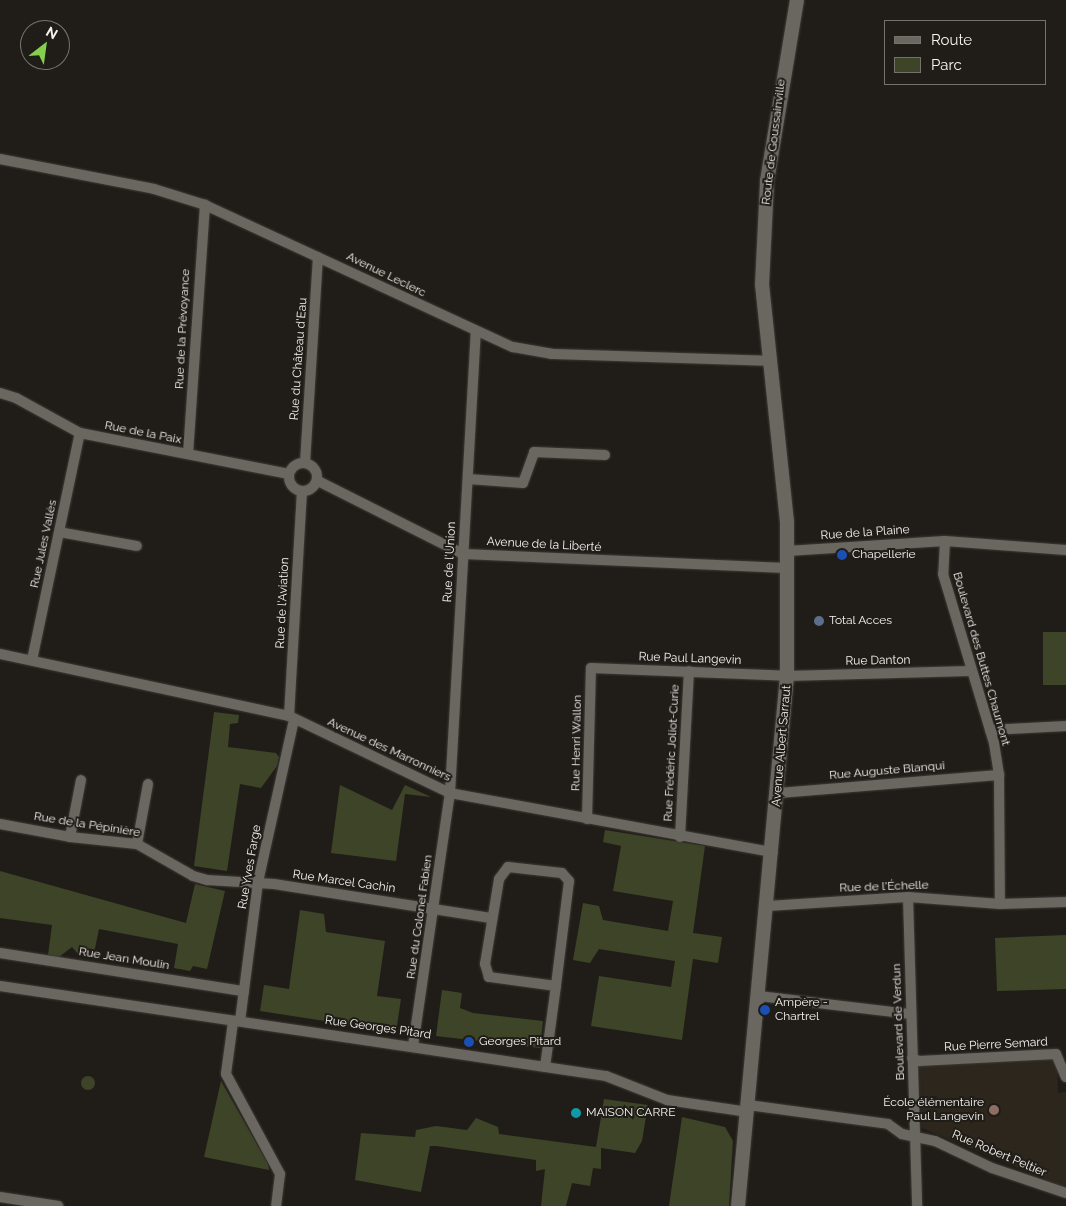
<!DOCTYPE html>
<html>
<head>
<meta charset="utf-8">
<style>
	body { margin:0 }
	#map { position:relative; width:1066px; height:1206px; overflow:hidden; background:#201d18; font-family:Raleway,sans-serif }
	div>[style] { position:absolute }
	.built>* { inset:0; background:#2c261c }
	.green>* { inset:0; background:#3e4427 }
	.round { border-radius:50% }
	.roads { filter:drop-shadow(0 0 1px #3e3b38) drop-shadow(0 0 1px #3e3b38) }
	.street>* { height:10px; margin:-5px; padding:0 5px; transform-origin:5px; border-radius:5px; background:#6a6660 }
	.street>.ring { margin:-5px; padding:0; box-sizing:content-box; background:none; border:10px solid #6a6660; border-radius:50% }
	.secondary>* { height:14px; margin:-7px; padding:0 7px; transform-origin:7px; border-radius:7px; background:#6a6660 }
	.dots>* { width:14px; height:14px; translate:-50% -50%; box-sizing:border-box; border:2px solid #201d18; border-radius:50% }
	span { translate:-50% -50%; white-space:nowrap; text-align:center; line-height:1.15; -webkit-text-stroke:4px #201d18; paint-order:stroke }
	.street-label { font-size:12px; color:#f5f2ef }
	.poi-label { font-size:12px; color:#f5f2ef }
	.left { translate:0 -50%; text-align:left }
	.right { translate:-100% -50%; text-align:right }
	.legend { position:absolute; left:884px; top:20px; width:162px; height:65px; box-sizing:border-box; background:#201d18; border:1px solid #75726e; margin:0; padding:6px 9px; list-style:none; font-size:15px; color:#f5f2ef }
	.legend li { display:flex; align-items:center; gap:10px; height:25px }
	.legend b { width:25px; border:1px solid #75726e }
	.north { position:absolute; left:20px; top:20px; width:50px; height:50px; box-sizing:border-box; background:#201d18; border:1px solid #75726e; border-radius:50%; rotate:30deg; font-size:14px; font-weight:700; line-height:20px; text-align:center; color:#f5f2ef }
	.north::after { content:''; display:block; margin:auto; width:18px; height:22px; background:#84d04e; clip-path:polygon(50% 0,100% 100%,50% 72%,0 100%) }
</style>
</head>
<body>
<div id="map">
	<div class="built">
		<div style="clip-path:polygon(1057px 1059px,1058px 1093px,1066px 1092px,1066px 1188px,922px 1128px,919px 1066px)"></div>
	</div>
	<div class="green">
		<div style="clip-path:polygon(1043px 632px,1066px 632px,1066px 685px,1043px 685px)"></div>
		<div style="clip-path:polygon(214px 712px,239px 715px,238px 723px,230px 724px,228px 747px,276px 753px,279px 757px,277px 766px,261px 788px,240px 784px,227px 871px,194px 866px)"></div>
		<div style="clip-path:polygon(340px 785px,392px 810px,405px 785px,431px 797px,405px 794px,396px 861px,331px 853px)"></div>
		<div style="clip-path:polygon(605px 830px,705px 846px,693px 933px,722px 937px,718px 963px,693px 959px,682px 1040px,591px 1026px,599px 976px,671px 987px,675px 961px,599px 949px,590px 963px,573px 960px,583px 903px,599px 906px,603px 920px,668px 931px,673px 901px,613px 891px,621px 846px,603px 842px)"></div>
		<div style="clip-path:polygon(0 871px,186px 923px,195px 884px,225px 891px,207px 969px,193px 966px,190px 971px,174px 968px,178px 944px,99px 929px,93px 958px,79px 955px,72px 947px,59px 957px,48px 955px,52px 925px,0 918px)"></div>
		<div style="clip-path:polygon(300px 910px,324px 914px,326px 932px,385px 941px,377px 996px,401px 999px,396px 1032px,260px 1011px,264px 985px,289px 989px)"></div>
		<div style="clip-path:polygon(1066px 935px,1066px 989px,997px 991px,995px 938px)"></div>
		<div style="clip-path:polygon(442px 990px,462px 993px,460px 1008px,473px 1013px,543px 1021px,540px 1048px,436px 1036px)"></div>
		<div class="round" style="left:81px;top:1076px;width:14px;height:14px"></div>
		<div style="clip-path:polygon(221px 1081px,268px 1164px,269px 1170px,204px 1157px)"></div>
		<div style="clip-path:polygon(604px 1099px,648px 1105px,642px 1141px,635px 1153px,601px 1148px,601px 1169px,593px 1168px,590px 1186px,572px 1183px,566px 1206px,541px 1206px,545px 1169px,536px 1171px,536px 1160px,436px 1146px,430px 1146px,421px 1192px,355px 1180px,361px 1133px,415px 1137px,416px 1130px,436px 1126px,467px 1130px,476px 1118px,498px 1127px,499px 1134px,596px 1147px)"></div>
		<div style="clip-path:polygon(682px 1117px,725px 1127px,733px 1141px,729px 1206px,669px 1206px)"></div>
	</div>
	<div class="roads">
		<div class="street">
			<div style="left:0;top:159px;width:157px;rotate:11deg"></div>
			<div style="left:154px;top:189px;width:53px;rotate:17.4deg"></div>
			<div style="left:205px;top:205px;width:339px;rotate:24.8deg"></div>
			<div style="left:513px;top:347px;width:39px;rotate:10deg"></div>
			<div style="left:551px;top:354px;width:219px;rotate:1.8deg"></div>
			<div style="left:0;top:393px;width:17px;rotate:17deg"></div>
			<div style="left:16px;top:398px;width:73px;rotate:28.7deg"></div>
			<div style="left:80px;top:433px;width:213px;rotate:11.1deg"></div>
			<div style="left:188px;top:454px;width:250px;rotate:-86.1deg"></div>
			<div class="ring" style="left:289px;top:463px;width:18px;height:18px"></div>
			<div style="left:305px;top:463px;width:206px;rotate:-86.4deg"></div>
			<div style="left:468px;top:479px;width:55px;rotate:4.2deg"></div>
			<div style="left:523px;top:483px;width:33px;rotate:-70deg"></div>
			<div style="left:534px;top:452px;width:71px;rotate:2.4deg"></div>
			<div style="left:318px;top:481px;width:162px;rotate:26.7deg"></div>
			<div style="left:463px;top:554px;width:324px;rotate:2.5deg"></div>
			<div style="left:59px;top:532px;width:79px;rotate:10.2deg"></div>
			<div style="left:945px;top:541px;width:33px;rotate:93deg"></div>
			<div style="left:943px;top:574px;width:177px;rotate:73.2deg"></div>
			<div style="left:994px;top:743px;width:32px;rotate:81deg"></div>
			<div style="left:999px;top:775px;width:129px;rotate:89.6deg"></div>
			<div style="left:787px;top:551px;width:158px;rotate:-3.6deg"></div>
			<div style="left:945px;top:541px;width:121px;rotate:4.3deg"></div>
			<div style="left:0;top:654px;width:296px;rotate:12.1deg"></div>
			<div style="left:289px;top:716px;width:178px;rotate:25.6deg"></div>
			<div style="left:450px;top:793px;width:328px;rotate:10.4deg"></div>
			<div style="left:32px;top:660px;width:232px;rotate:-78.1deg"></div>
			<div style="left:289px;top:716px;width:224px;rotate:-86.7deg"></div>
			<div style="left:990px;top:730px;width:76px;rotate:-3deg"></div>
			<div style="left:778px;top:793px;width:222px;rotate:-4.7deg"></div>
			<div style="left:587px;top:819px;width:151px;rotate:-88.5deg"></div>
			<div style="left:591px;top:668px;width:196px;rotate:2.3deg"></div>
			<div style="left:787px;top:676px;width:183px;rotate:-1.6deg"></div>
			<div style="left:0;top:824px;width:71px;rotate:10.5deg"></div>
			<div style="left:70px;top:837px;width:67px;rotate:6deg"></div>
			<div style="left:137px;top:844px;width:64px;rotate:29.7deg"></div>
			<div style="left:193px;top:876px;width:15px;rotate:16deg"></div>
			<div style="left:207px;top:880px;width:67px;rotate:3.4deg"></div>
			<div style="left:274px;top:884px;width:221px;rotate:8.9deg"></div>
			<div style="left:70px;top:837px;width:58px;rotate:-79.1deg"></div>
			<div style="left:680px;top:837px;width:166px;rotate:-86.9deg"></div>
			<div style="left:137px;top:844px;width:61px;rotate:-79.6deg"></div>
			<div style="left:508px;top:867px;width:54px;rotate:6.3deg"></div>
			<div style="left:562px;top:873px;width:11px;rotate:49deg"></div>
			<div style="left:569px;top:881px;width:106px;rotate:97.1deg"></div>
			<div style="left:556px;top:986px;width:68px;rotate:-172.3deg"></div>
			<div style="left:489px;top:977px;width:14px;rotate:-107deg"></div>
			<div style="left:485px;top:964px;width:86px;rotate:-80.6deg"></div>
			<div style="left:499px;top:879px;width:15px;rotate:-53deg"></div>
			<div style="left:908px;top:897px;width:309px;rotate:88.3deg"></div>
			<div style="left:768px;top:906px;width:140px;rotate:-3.7deg"></div>
			<div style="left:908px;top:897px;width:92px;rotate:4.4deg"></div>
			<div style="left:1000px;top:904px;width:66px;rotate:-1.7deg"></div>
			<div style="left:0;top:953px;width:247px;rotate:8.9deg"></div>
			<div style="left:0;top:986px;width:613px;rotate:8.45deg"></div>
			<div style="left:606px;top:1076px;width:66px;rotate:21.5deg"></div>
			<div style="left:667px;top:1100px;width:82px;rotate:8.4deg"></div>
			<div style="left:759px;top:996px;width:153px;rotate:6.8deg"></div>
			<div style="left:240px;top:1021px;width:140px;rotate:-82.6deg"></div>
			<div style="left:258px;top:882px;width:167px;rotate:-77.5deg"></div>
			<div style="left:233px;top:1022px;width:52px;rotate:97.7deg"></div>
			<div style="left:226px;top:1074px;width:114px;rotate:61.6deg"></div>
			<div style="left:280px;top:1174px;width:32px;rotate:97deg"></div>
			<div style="left:413px;top:1046px;width:256px;rotate:-81.7deg"></div>
			<div style="left:450px;top:793px;width:462px;rotate:-86.8deg"></div>
			<div style="left:912px;top:1058px;width:8px;rotate:23deg"></div>
			<div style="left:919px;top:1061px;width:137px;rotate:-2.9deg"></div>
			<div style="left:1056px;top:1054px;width:25px;rotate:67deg"></div>
			<div style="left:545px;top:1067px;width:82px;rotate:-82.3deg"></div>
			<div style="left:748px;top:1105px;width:141px;rotate:7.7deg"></div>
			<div style="left:888px;top:1124px;width:17px;rotate:36deg"></div>
			<div style="left:902px;top:1134px;width:34px;rotate:12deg"></div>
			<div style="left:935px;top:1141px;width:63px;rotate:25.3deg"></div>
			<div style="left:992px;top:1168px;width:78px;rotate:18.7deg"></div>
			<div style="left:0;top:1197px;width:59px;rotate:8.8deg"></div>
		</div>
		<div class="secondary">
			<div style="left:738px;top:1206px;width:532px;rotate:-84.72deg"></div>
			<div style="left:787px;top:676px;width:154px;rotate:-90deg"></div>
			<div style="left:787px;top:522px;width:238px;rotate:-96deg"></div>
			<div style="left:762px;top:285px;width:104px;rotate:-87.2deg"></div>
			<div style="left:767px;top:181px;width:183px;rotate:-80.6deg"></div>
		</div>
	</div>
	<div class="dots">
		<div style="left:842px;top:555px;background:#1a4fb4"></div>
		<div style="left:819px;top:621px;background:#5c6f8a"></div>
		<div style="left:765px;top:1010px;background:#1a4fb4"></div>
		<div style="left:469px;top:1042px;background:#1a4fb4"></div>
		<div style="left:994px;top:1110px;background:#8d6e63"></div>
		<div style="left:576px;top:1113px;background:#0f9aa8"></div>
	</div>
	<div class="street-label">
		<span style="left:774px;top:142px;rotate:-83deg">Route de Goussainville</span>
		<span style="left:386px;top:275px;rotate:26deg">Avenue Leclerc</span>
		<span style="left:183px;top:329px;rotate:-87deg">Rue de la Prévoyance</span>
		<span style="left:299px;top:359px;rotate:-86deg">Rue du Château d'Eau</span>
		<span style="left:143px;top:433px;rotate:11deg">Rue de la Paix</span>
		<span style="left:865px;top:533px;rotate:-4deg">Rue de la Plaine</span>
		<span style="left:44px;top:544px;rotate:-78deg">Rue Jules Vallès</span>
		<span style="left:544px;top:545px;rotate:3deg">Avenue de la Liberté</span>
		<span style="left:450px;top:562px;rotate:-87deg">Rue de l'Union</span>
		<span style="left:283px;top:603px;rotate:-87deg">Rue de l'Aviation</span>
		<span style="left:690px;top:659px;rotate:2deg">Rue Paul Langevin</span>
		<span style="left:981px;top:659px;rotate:74deg">Boulevard des Buttes Chaumont</span>
		<span style="left:878px;top:661px;rotate:-1deg">Rue Danton</span>
		<span style="left:577px;top:743px;rotate:-89deg">Rue Henri Wallon</span>
		<span style="left:782px;top:746px;rotate:-85deg">Avenue Albert Sarraut</span>
		<span style="left:389px;top:750px;rotate:25deg">Avenue des Marronniers</span>
		<span style="left:672px;top:753px;rotate:-87deg">Rue Frédéric Joliot-Curie</span>
		<span style="left:887px;top:771px;rotate:-5deg">Rue Auguste Blanqui</span>
		<span style="left:87px;top:825px;rotate:9deg">Rue de la Pépinière</span>
		<span style="left:250px;top:867px;rotate:-80deg">Rue Yves Farge</span>
		<span style="left:344px;top:882px;rotate:8deg">Rue Marcel Cachin</span>
		<span style="left:884px;top:887px;rotate:-2deg">Rue de l'Échelle</span>
		<span style="left:420px;top:917px;rotate:-82deg">Rue du Colonel Fabien</span>
		<span style="left:124px;top:959px;rotate:9deg">Rue Jean Moulin</span>
		<span style="left:899px;top:1022px;rotate:-92deg">Boulevard de Verdun</span>
		<span style="left:378px;top:1028px;rotate:8deg">Rue Georges Pitard</span>
		<span style="left:996px;top:1045px;rotate:-3deg">Rue Pierre Semard</span>
		<span style="left:999px;top:1154px;rotate:23deg">Rue Robert Peltier</span>
	</div>
	<div class="poi-label">
		<span class="left" style="left:852px;top:555px">Chapellerie</span>
		<span class="left" style="left:829px;top:621px">Total Acces</span>
		<span class="left" style="left:775px;top:1010px">Ampère -<br>Chartrel</span>
		<span class="left" style="left:479px;top:1042px">Georges Pitard</span>
		<span class="right" style="left:984px;top:1110px">École élémentaire<br>Paul Langevin</span>
		<span class="left" style="left:586px;top:1113px">MAISON CARRE</span>
	</div>
	<ul class="legend">
	<li><b style="height:6px;background:#6a6660"></b>Route</li>
	<li><b style="height:14px;background:#3e4427"></b>Parc</li>
	</ul>
	<div class="north">N</div>
</div>
</body>
</html>
